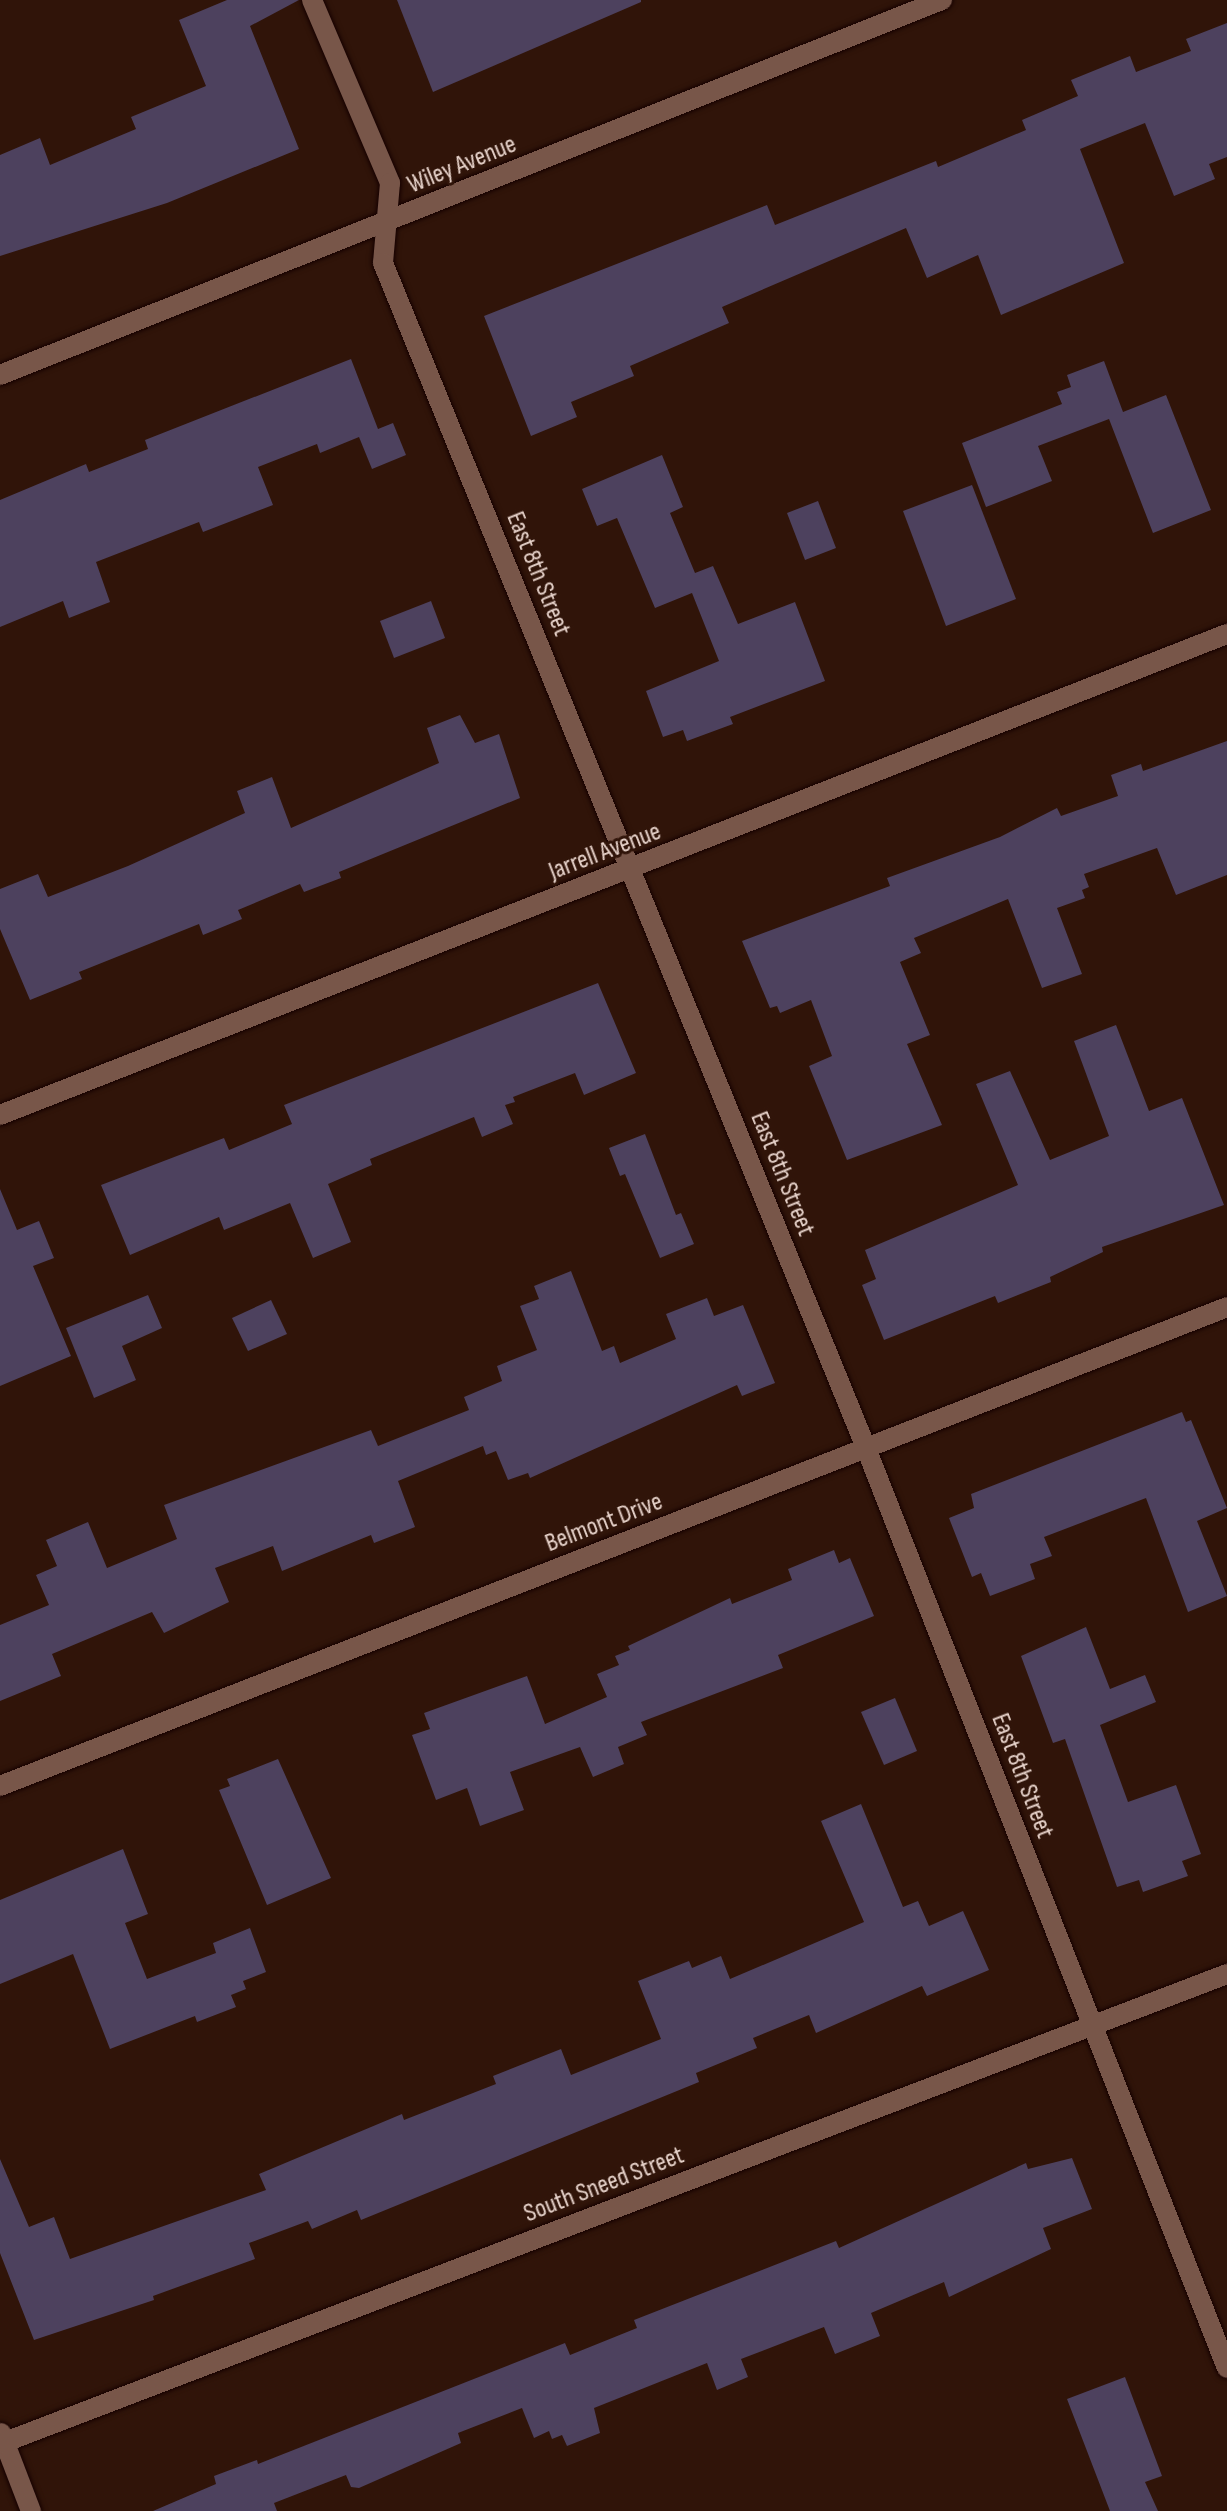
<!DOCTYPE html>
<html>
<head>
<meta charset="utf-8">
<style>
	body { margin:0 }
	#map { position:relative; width:1227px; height:2511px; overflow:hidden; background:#301409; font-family:"Sofia Sans Condensed",sans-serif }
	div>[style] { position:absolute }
	.building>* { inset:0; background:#4d415e }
	.roads { filter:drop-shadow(0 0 2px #160100) drop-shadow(0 0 2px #160100) }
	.minor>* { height:20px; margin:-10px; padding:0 10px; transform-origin:10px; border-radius:10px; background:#785649 }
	span { translate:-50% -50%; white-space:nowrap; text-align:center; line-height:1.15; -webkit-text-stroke:6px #301409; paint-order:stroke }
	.street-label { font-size:26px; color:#e8d4cc }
</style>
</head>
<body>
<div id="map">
	<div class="building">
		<div style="clip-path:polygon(227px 0,299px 0,250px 26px,299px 149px,167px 203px,0 256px,0 155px,40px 138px,50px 165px,136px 129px,131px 117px,206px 86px,179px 20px)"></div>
		<div style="clip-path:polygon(397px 0,641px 0,641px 2px,433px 92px)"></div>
		<div style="clip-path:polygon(1227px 23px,1227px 157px,1209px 164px,1215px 179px,1174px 196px,1145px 123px,1080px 149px,1124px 263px,1001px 315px,978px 255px,927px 278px,906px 228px,722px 307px,729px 323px,630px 366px,634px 376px,571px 402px,577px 417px,531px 436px,484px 316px,767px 205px,775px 225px,936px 161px,938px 167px,1026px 130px,1022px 120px,1078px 96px,1071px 80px,1130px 56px,1136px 72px,1191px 51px,1186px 39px)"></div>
		<div style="clip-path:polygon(351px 359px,378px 429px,393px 423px,406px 455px,372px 469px,359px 437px,320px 453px,317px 444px,258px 467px,273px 505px,203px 532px,199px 522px,96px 562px,110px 602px,69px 618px,63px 601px,0 627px,0 500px,86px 464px,89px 472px,148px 449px,145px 440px)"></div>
		<div style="clip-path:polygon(1104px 361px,1123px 412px,1166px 395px,1211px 510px,1153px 533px,1109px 419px,1038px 446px,1052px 481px,986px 507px,962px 443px,1062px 404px,1057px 392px,1071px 387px,1067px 375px)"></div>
		<div style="clip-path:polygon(662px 455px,683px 507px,670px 513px,695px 573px,713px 566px,738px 624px,795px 602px,825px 681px,730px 717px,733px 724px,687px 741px,683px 730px,663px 737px,646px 691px,719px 661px,692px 593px,655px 608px,617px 518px,597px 526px,582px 489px)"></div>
		<div style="clip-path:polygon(972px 485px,1016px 599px,946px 626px,903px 511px)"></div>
		<div style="clip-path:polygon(818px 501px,836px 548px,805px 560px,787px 513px)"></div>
		<div style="clip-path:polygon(431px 601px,445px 638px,394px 658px,380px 621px)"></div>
		<div style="clip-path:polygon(460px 715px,475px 743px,499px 734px,520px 798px,339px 872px,341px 878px,304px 892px,300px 884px,238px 910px,242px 919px,203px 935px,199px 924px,79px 972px,82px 979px,30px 1000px,0 929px,0 889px,38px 874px,48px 897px,128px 866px,245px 813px,237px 791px,272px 777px,291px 828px,439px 763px,427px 728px)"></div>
		<div style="clip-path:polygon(1227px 741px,1227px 875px,1176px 895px,1157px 848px,1084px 874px,1089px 887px,1082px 890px,1085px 898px,1057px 908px,1082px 974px,1042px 988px,1008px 899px,914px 938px,921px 953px,900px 962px,930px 1035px,907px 1044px,942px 1125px,847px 1160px,809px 1066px,832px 1056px,811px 1000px,780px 1013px,777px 1006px,770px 1008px,742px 941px,890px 886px,887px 878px,1000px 837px,1057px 808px,1061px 816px,1118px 796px,1111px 775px,1141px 764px,1143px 771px)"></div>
		<div style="clip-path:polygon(598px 983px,636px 1073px,584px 1095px,575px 1073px,513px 1097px,515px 1102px,505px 1105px,513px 1124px,482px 1137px,474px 1117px,370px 1159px,372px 1165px,328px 1184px,351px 1242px,313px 1258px,290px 1203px,224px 1230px,219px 1217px,130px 1255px,101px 1185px,224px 1138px,229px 1150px,292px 1124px,284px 1105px)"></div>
		<div style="clip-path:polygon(1116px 1025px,1149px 1111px,1182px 1098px,1224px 1205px,1102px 1247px,1103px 1252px,1050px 1277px,1051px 1282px,998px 1303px,995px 1296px,884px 1340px,862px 1285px,876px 1279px,865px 1250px,1018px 1185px,976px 1084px,1010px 1071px,1050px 1160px,1109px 1136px,1074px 1041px)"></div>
		<div style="clip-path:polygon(645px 1134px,676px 1215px,681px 1213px,694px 1244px,660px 1258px,625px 1174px,620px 1176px,609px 1148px)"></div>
		<div style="clip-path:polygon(0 1189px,17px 1230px,39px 1221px,54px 1258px,33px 1266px,71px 1356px,0 1386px)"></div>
		<div style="clip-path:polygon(571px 1271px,602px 1351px,614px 1346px,620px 1363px,676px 1339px,666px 1314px,707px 1298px,714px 1316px,743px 1305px,775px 1383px,742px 1396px,737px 1385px,530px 1478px,528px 1473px,508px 1480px,496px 1451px,486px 1455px,483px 1446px,398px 1481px,415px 1527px,374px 1543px,371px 1535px,282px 1571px,273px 1546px,215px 1568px,229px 1602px,164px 1633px,152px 1612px,52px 1654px,61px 1676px,0 1701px,0 1625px,49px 1605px,36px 1575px,57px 1566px,46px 1540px,88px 1522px,107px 1568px,177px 1539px,164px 1505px,371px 1430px,378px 1446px,469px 1410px,464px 1397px,502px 1381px,497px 1366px,537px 1350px,520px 1306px,539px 1299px,534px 1286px)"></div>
		<div style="clip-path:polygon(148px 1295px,162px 1328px,122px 1346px,136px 1380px,94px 1398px,66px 1328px)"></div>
		<div style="clip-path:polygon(271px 1300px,287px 1334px,248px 1351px,232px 1318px)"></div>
		<div style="clip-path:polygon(1182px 1412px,1186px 1422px,1191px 1420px,1227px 1508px,1197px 1521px,1227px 1596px,1188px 1612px,1146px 1498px,1044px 1537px,1052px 1556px,1030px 1564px,1035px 1579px,990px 1596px,981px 1573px,972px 1577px,949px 1518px,974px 1508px,971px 1494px)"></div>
		<div style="clip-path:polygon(834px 1550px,839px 1563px,850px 1558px,874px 1616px,778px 1655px,783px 1668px,641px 1722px,647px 1735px,618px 1747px,624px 1764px,593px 1777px,580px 1747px,510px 1772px,524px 1810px,480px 1826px,467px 1788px,436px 1800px,412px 1735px,430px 1729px,424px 1713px,527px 1676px,545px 1724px,607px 1697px,597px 1674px,619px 1665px,615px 1656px,630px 1650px,628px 1646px,730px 1598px,732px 1604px,792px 1580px,788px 1569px)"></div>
		<div style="clip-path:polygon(1086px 1627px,1110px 1689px,1145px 1675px,1156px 1702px,1100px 1725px,1128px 1802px,1176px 1785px,1201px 1854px,1182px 1861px,1188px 1876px,1143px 1892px,1139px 1880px,1117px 1887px,1065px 1739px,1053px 1743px,1021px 1656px)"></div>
		<div style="clip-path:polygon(895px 1698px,917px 1751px,884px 1765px,861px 1712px)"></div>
		<div style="clip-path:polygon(278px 1759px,331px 1878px,267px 1905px,219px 1790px,230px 1786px,227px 1779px)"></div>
		<div style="clip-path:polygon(861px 1804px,903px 1907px,918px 1901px,929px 1926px,963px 1911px,989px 1970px,927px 1996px,922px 1986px,816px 2033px,809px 2015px,753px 2038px,757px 2048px,696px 2073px,699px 2082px,361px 2220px,357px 2210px,312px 2229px,308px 2221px,249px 2243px,255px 2259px,153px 2296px,154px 2300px,34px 2340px,0 2253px,0 2159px,29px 2227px,54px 2217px,70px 2259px,266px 2190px,259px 2174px,402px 2114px,404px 2120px,496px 2084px,493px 2076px,561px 2049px,571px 2075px,661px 2039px,638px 1981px,689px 1961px,692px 1968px,721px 1956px,730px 1979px,864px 1922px,821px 1821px)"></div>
		<div style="clip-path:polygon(123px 1849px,148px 1914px,125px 1923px,147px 1979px,216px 1953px,213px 1943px,250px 1928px,266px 1972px,243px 1981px,246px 1989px,231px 1995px,236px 2007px,197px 2022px,195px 2016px,110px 2049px,73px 1954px,0 1984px,0 1900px)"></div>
		<div style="clip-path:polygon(1072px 2158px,1092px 2209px,1043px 2228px,1051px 2249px,949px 2297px,944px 2282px,871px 2313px,880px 2336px,835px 2354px,824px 2327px,741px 2359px,748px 2377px,717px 2390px,707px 2363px,594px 2408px,600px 2433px,567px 2446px,562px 2435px,552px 2439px,549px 2431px,534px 2438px,522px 2408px,458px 2433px,461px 2443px,359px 2488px,351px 2487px,346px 2475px,274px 2503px,277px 2511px,153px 2511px,216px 2484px,214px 2476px,257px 2460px,258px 2464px,565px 2343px,570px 2355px,637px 2328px,634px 2320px,836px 2241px,839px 2248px,1026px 2163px,1028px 2169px)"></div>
		<div style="clip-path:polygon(1125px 2377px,1162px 2476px,1145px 2482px,1158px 2511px,1110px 2511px,1067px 2399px)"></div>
	</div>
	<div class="roads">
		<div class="minor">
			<div style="left:312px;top:0;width:199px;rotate:66.9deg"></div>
			<div style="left:390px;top:183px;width:80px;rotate:95deg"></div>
			<div style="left:383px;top:263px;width:1280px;rotate:67.82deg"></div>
			<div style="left:866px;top:1448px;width:988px;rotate:68.58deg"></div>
			<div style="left:0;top:375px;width:1014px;rotate:-21.71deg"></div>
			<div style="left:0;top:1115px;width:1318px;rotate:-21.41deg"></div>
			<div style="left:0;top:1786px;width:1317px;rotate:-21.32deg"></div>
			<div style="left:1px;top:2433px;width:84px;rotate:69deg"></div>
			<div style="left:0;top:2444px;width:1314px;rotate:-20.96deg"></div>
		</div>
	</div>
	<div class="street-label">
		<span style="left:462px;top:165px;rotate:-22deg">Wiley Avenue</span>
		<span style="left:538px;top:574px;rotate:68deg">East 8th Street</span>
		<span style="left:605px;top:852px;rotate:-21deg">Jarrell Avenue</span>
		<span style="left:782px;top:1174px;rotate:68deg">East 8th Street</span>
		<span style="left:604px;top:1523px;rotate:-21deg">Belmont Drive</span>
		<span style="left:1022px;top:1776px;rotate:69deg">East 8th Street</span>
		<span style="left:604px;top:2185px;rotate:-21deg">South Sneed Street</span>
	</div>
</div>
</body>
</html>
